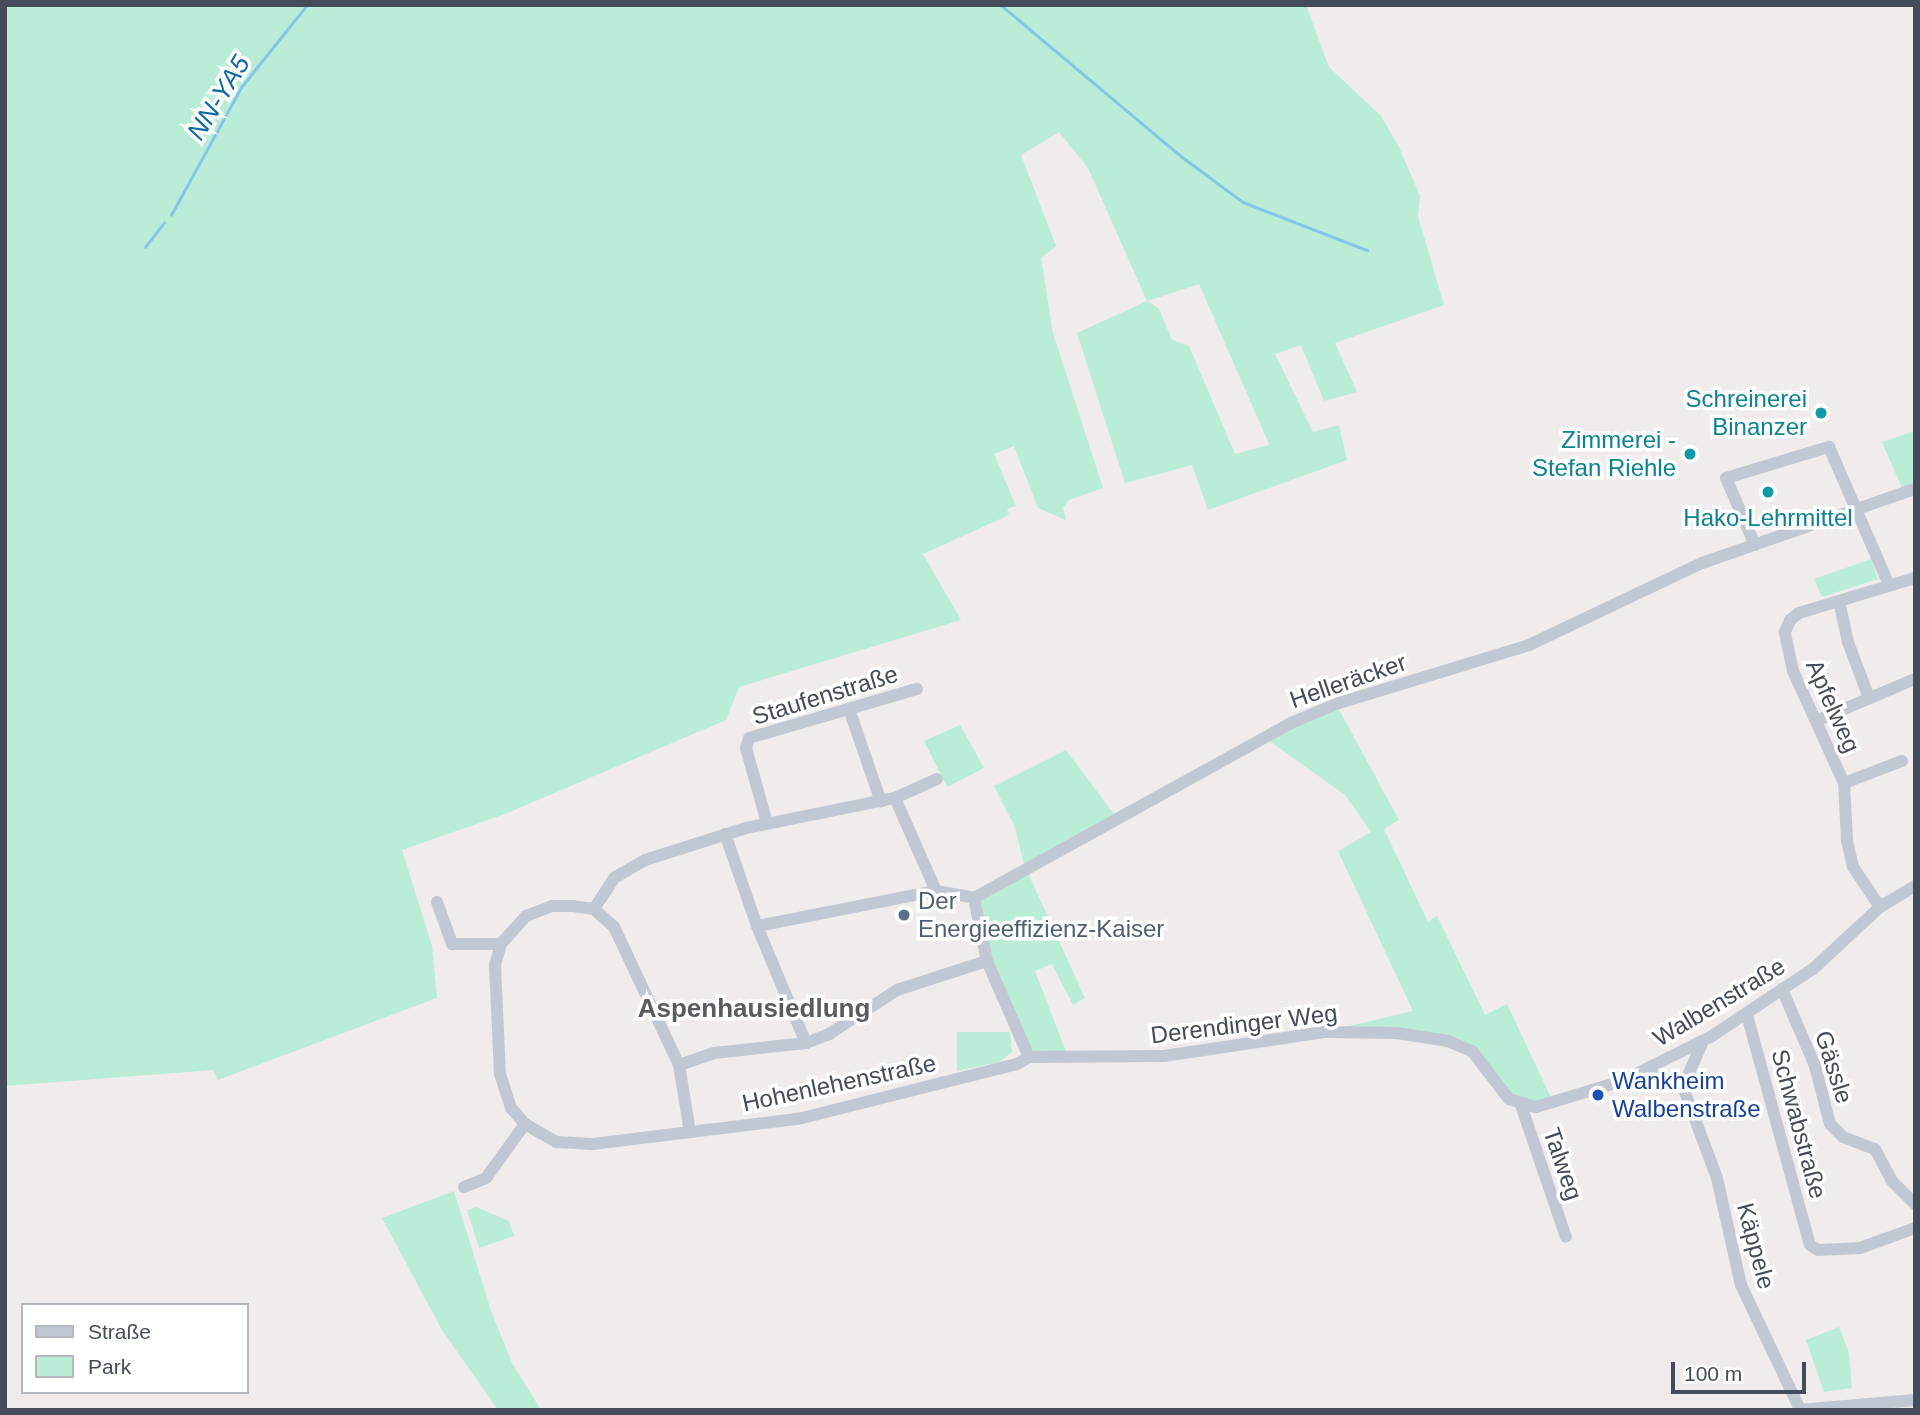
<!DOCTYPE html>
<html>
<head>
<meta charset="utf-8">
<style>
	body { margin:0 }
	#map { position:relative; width:1920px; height:1415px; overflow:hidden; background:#efeceb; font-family:Arial,sans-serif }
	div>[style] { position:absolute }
	.green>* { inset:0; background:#b9edd6 }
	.stream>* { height:2.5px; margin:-1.25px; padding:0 1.25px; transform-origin:1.25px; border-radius:1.25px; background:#86c5ea }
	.minor>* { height:12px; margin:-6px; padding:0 6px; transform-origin:6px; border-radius:6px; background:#c2c8d3 }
	.dots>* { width:19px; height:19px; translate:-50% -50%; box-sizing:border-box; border:4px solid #fff; border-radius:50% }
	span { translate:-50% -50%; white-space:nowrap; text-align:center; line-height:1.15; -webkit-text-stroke:7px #fff; paint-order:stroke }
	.culture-label { font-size:24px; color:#0d838f }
	.right { translate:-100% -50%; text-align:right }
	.street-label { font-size:24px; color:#444c59 }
	.service-label { font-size:24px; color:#4e5e75 }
	.left { translate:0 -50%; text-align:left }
	.transit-label { font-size:24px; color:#164399 }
	.water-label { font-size:26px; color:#0d6aa3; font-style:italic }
	.neighbourhood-label { font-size:26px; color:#585b60; font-weight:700 }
	.frame { position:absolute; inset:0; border:7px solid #444c59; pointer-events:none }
	.legend { position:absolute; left:21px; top:1303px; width:228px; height:91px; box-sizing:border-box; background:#fff; border:2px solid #b4b7bd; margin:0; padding:9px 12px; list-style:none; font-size:21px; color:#444c59 }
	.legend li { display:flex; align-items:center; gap:14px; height:35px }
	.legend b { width:35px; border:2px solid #b4b7bd }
	.scale { position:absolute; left:1671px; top:1362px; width:135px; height:32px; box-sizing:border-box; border:4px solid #444c59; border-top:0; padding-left:9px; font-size:21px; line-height:24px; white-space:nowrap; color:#444c59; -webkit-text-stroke:5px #fff; paint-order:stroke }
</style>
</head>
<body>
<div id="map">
	<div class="green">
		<div style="clip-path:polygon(evenodd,5px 5px,1306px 5px,1329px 67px,1381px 116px,1399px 147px,1420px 196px,1418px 216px,1444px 305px,1335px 343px,1357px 392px,1324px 401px,1301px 345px,1275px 354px,1313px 432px,1339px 425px,1347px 460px,1208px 510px,1192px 465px,1125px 483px,1077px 333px,1147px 301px,1088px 168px,1059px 132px,1021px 155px,1056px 246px,1041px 258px,1053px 333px,1103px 488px,1069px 500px,1063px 508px,1066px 520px,1038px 508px,1014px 446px,994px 454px,1016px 506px,1007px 509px,1009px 515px,923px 554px,961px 620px,739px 687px,726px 720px,505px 814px,402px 850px,432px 946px,437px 998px,218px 1080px,213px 1070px,5px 1086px,5px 5px,1199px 284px,1269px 444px,1269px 445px,1235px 454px,1189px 346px,1172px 340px,1159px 309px,1148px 301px,1199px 284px)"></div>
		<div style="clip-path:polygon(1915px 431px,1915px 496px,1911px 497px,1905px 495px,1882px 442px)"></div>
		<div style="clip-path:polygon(1871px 559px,1878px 579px,1822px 597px,1814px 579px)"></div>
		<div style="clip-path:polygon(1336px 704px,1399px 820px,1384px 829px,1428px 922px,1437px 916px,1485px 1015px,1507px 1004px,1553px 1102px,1521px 1105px,1472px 1051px,1448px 1041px,1324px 1032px,1413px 1011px,1338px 851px,1371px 832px,1345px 795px,1264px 737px)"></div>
		<div style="clip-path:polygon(960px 725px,984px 768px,947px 787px,924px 741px)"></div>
		<div style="clip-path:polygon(1066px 750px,1117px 818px,1026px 869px,1085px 998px,1073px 1005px,1052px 964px,1035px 971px,1068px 1057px,1029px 1057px,987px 961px,974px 898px,1025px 869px,1015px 827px,994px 786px)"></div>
		<div style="clip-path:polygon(957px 1032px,1010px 1032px,1012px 1052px,999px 1062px,957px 1071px)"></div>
		<div style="clip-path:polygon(454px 1191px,491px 1311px,512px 1363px,541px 1410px,498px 1410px,442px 1330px,382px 1218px)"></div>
		<div style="clip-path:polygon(476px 1207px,509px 1221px,514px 1236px,479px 1248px,467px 1210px)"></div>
		<div style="clip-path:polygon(1839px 1327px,1849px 1353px,1852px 1388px,1824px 1392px,1806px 1340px)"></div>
	</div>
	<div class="stream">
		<div style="left:1001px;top:5px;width:235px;rotate:40deg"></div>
		<div style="left:1181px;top:156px;width:77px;rotate:36.6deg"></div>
		<div style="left:1243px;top:202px;width:133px;rotate:21.2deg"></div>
		<div style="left:171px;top:215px;width:147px;rotate:-61.2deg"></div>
		<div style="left:242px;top:86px;width:104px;rotate:-51.3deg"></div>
		<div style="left:145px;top:247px;width:31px;rotate:-52deg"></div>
	</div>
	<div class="minor">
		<div style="left:1755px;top:545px;width:73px;rotate:-113.4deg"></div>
		<div style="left:1726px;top:478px;width:108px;rotate:-16.8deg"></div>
		<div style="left:1829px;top:447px;width:150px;rotate:66.5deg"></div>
		<div style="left:1839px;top:601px;width:42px;rotate:77.6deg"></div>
		<div style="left:1848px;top:642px;width:60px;rotate:69.4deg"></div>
		<div style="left:849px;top:709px;width:98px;rotate:71deg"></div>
		<div style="left:1816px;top:721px;width:108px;rotate:-23deg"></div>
		<div style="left:1844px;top:783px;width:62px;rotate:-20.8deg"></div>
		<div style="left:895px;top:798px;width:102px;rotate:66.2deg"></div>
		<div style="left:767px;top:823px;width:78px;rotate:-105.6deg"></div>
		<div style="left:746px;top:748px;width:10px;rotate:-73deg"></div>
		<div style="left:749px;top:738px;width:175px;rotate:-16.3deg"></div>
		<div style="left:725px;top:834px;width:97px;rotate:70.8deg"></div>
		<div style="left:757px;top:926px;width:127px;rotate:67.3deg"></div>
		<div style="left:974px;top:898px;width:362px;rotate:-28.9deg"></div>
		<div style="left:1291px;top:723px;width:49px;rotate:-22.9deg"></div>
		<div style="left:1336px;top:704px;width:202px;rotate:-17deg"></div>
		<div style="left:1529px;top:645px;width:191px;rotate:-25.4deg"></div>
		<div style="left:1702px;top:563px;width:225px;rotate:-19.2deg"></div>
		<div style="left:437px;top:902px;width:45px;rotate:70.3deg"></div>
		<div style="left:452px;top:944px;width:49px"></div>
		<div style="left:1880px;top:907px;width:48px;rotate:-124deg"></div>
		<div style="left:1853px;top:867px;width:28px;rotate:-103deg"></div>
		<div style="left:1847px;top:840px;width:57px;rotate:-93deg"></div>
		<div style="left:1844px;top:783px;width:123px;rotate:-114.5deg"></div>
		<div style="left:1793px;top:671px;width:40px;rotate:-102deg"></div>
		<div style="left:1785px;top:632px;width:13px;rotate:-67deg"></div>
		<div style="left:1790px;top:620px;width:11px;rotate:-38deg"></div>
		<div style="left:1799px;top:613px;width:121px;rotate:-16.8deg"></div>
		<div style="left:594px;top:909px;width:37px;rotate:-57deg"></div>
		<div style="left:614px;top:878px;width:36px;rotate:-30deg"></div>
		<div style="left:645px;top:860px;width:106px;rotate:-17.6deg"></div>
		<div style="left:746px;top:828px;width:152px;rotate:-11.4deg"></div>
		<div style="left:895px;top:798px;width:46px;rotate:-24.3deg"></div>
		<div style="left:757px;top:926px;width:182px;rotate:-11.1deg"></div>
		<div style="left:936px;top:891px;width:39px;rotate:10deg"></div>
		<div style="left:974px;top:898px;width:64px;rotate:78.3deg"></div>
		<div style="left:987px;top:961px;width:105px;rotate:66.4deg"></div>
		<div style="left:1782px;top:989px;width:84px;rotate:66.8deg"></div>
		<div style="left:1815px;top:1066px;width:60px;rotate:75.5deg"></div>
		<div style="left:1830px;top:1124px;width:18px;rotate:45deg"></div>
		<div style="left:1843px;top:1137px;width:34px;rotate:21deg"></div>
		<div style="left:1875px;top:1149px;width:36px;rotate:62deg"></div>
		<div style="left:1892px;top:1181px;width:33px;rotate:45deg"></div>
		<div style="left:1747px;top:1015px;width:238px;rotate:74.7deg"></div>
		<div style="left:1810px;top:1245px;width:9px;rotate:32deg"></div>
		<div style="left:1818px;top:1250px;width:42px;rotate:-2.7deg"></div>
		<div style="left:1860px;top:1248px;width:59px;rotate:-20deg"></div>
		<div style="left:1703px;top:1041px;width:50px;rotate:113.5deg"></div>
		<div style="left:1683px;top:1087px;width:97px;rotate:69.5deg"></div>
		<div style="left:1717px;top:1178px;width:110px;rotate:77.4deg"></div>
		<div style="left:1741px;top:1285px;width:137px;rotate:64.6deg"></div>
		<div style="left:1029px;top:1057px;width:135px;rotate:-0.4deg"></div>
		<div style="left:1164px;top:1056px;width:162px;rotate:-8.5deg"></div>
		<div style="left:1324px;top:1032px;width:73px;rotate:0.8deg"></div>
		<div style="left:1397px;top:1033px;width:52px;rotate:8.9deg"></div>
		<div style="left:1448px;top:1041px;width:26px;rotate:23deg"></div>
		<div style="left:1472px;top:1051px;width:61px;rotate:52.4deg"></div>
		<div style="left:1509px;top:1099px;width:28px;rotate:17deg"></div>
		<div style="left:1536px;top:1107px;width:90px;rotate:-16.8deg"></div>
		<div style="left:1622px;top:1081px;width:101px;rotate:-26.6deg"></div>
		<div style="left:1712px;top:1036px;width:121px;rotate:-33.6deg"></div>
		<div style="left:1813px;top:969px;width:91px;rotate:-42.8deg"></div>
		<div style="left:1880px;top:907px;width:41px;rotate:-31deg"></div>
		<div style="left:679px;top:1065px;width:37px;rotate:-19deg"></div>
		<div style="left:714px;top:1053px;width:93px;rotate:-6.2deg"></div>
		<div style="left:806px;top:1043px;width:25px;rotate:-21deg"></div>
		<div style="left:829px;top:1034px;width:81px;rotate:-32.9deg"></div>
		<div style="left:897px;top:990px;width:95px;rotate:-17.9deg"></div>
		<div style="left:1645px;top:1070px;width:42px;rotate:24.1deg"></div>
		<div style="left:1521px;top:1105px;width:139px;rotate:71.2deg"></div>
		<div style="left:690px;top:1132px;width:68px;rotate:-99.3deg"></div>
		<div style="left:679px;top:1065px;width:153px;rotate:-115.2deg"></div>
		<div style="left:614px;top:927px;width:27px;rotate:-138deg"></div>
		<div style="left:594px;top:909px;width:21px;rotate:-172deg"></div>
		<div style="left:573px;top:906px;width:21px;rotate:180deg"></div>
		<div style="left:552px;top:906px;width:28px;rotate:159deg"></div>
		<div style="left:526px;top:916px;width:38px;rotate:132deg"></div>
		<div style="left:501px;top:944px;width:22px;rotate:106deg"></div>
		<div style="left:495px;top:965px;width:109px;rotate:87.4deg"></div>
		<div style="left:500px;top:1074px;width:36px;rotate:72deg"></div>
		<div style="left:511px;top:1108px;width:21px;rotate:49deg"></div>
		<div style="left:525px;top:1124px;width:36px;rotate:30deg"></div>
		<div style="left:556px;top:1142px;width:37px;rotate:3deg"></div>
		<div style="left:593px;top:1144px;width:207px;rotate:-7deg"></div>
		<div style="left:798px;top:1119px;width:226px;rotate:-14.1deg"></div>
		<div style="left:1017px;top:1064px;width:14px;rotate:-30deg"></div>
		<div style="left:464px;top:1187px;width:24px;rotate:-22deg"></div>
		<div style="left:486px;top:1178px;width:67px;rotate:-54.2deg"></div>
		<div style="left:1799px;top:1410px;width:116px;rotate:-4.9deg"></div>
	</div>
	<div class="dots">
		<div style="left:1821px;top:413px;background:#0f9aa8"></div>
		<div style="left:1690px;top:454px;background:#0f9aa8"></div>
		<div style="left:1768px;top:492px;background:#0f9aa8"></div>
		<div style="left:904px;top:915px;background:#5c6f8a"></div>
		<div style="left:1598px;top:1095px;background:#1a4fb4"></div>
	</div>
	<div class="culture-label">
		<span class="right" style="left:1807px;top:413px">Schreinerei<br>Binanzer</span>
		<span class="right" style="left:1676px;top:454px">Zimmerei -<br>Stefan Riehle</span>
		<span style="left:1768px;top:518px">Hako-Lehrmittel</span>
	</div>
	<div class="street-label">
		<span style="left:1348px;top:681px;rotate:-19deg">Helleräcker</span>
		<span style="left:825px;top:695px;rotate:-17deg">Staufenstraße</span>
		<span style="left:1833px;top:706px;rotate:66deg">Apfelweg</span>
		<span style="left:1719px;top:1002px;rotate:-31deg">Walbenstraße</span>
		<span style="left:1244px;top:1024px;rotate:-7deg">Derendinger Weg</span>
		<span style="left:1834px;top:1067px;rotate:72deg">Gässle</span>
		<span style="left:839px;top:1083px;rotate:-12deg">Hohenlehenstraße</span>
		<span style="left:1799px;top:1124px;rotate:75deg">Schwabstraße</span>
		<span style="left:1563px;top:1164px;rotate:71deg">Talweg</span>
		<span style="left:1756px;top:1246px;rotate:75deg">Käppele</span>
	</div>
	<div class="service-label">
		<span class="left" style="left:918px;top:915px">Der<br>Energieeffizienz-Kaiser</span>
	</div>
	<div class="transit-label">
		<span class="left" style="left:1612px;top:1095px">Wankheim<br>Walbenstraße</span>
	</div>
	<div class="water-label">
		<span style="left:219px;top:98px;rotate:-58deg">NN-YA5</span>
	</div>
	<div class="neighbourhood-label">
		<span style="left:754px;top:1009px">Aspenhausiedlung</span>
	</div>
	<div class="frame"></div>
	<ul class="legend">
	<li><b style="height:9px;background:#c2c8d3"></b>Straße</li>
	<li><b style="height:19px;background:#b9edd6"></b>Park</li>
	</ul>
	<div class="scale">100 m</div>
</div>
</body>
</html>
